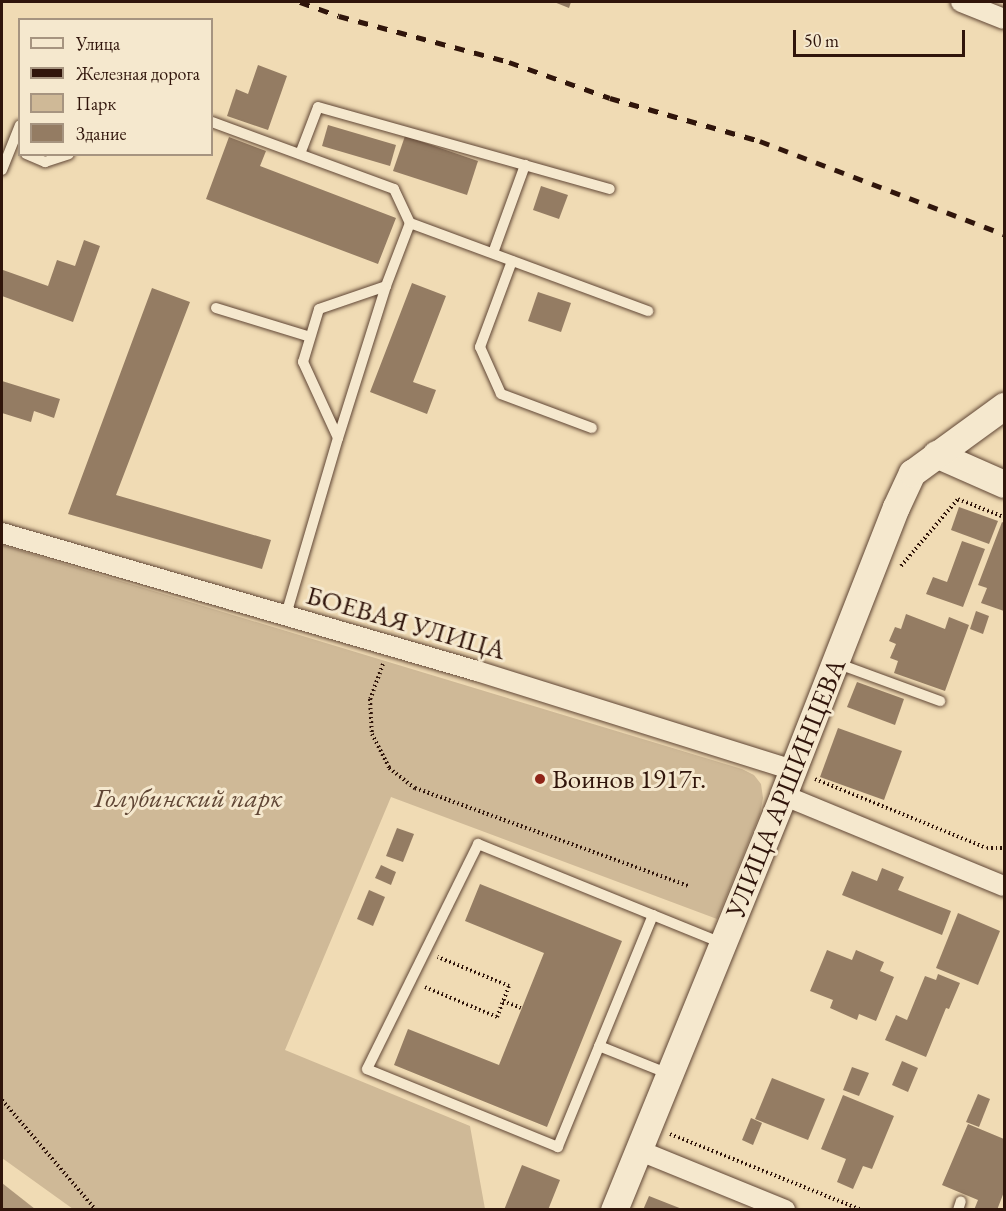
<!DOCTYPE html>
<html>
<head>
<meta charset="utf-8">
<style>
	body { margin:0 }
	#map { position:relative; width:1006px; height:1211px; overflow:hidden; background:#f0dbb4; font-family:"EB Garamond",serif }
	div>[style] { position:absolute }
	.green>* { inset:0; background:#cfb997 }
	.water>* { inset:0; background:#af987b }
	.building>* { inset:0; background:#947c63 }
	.path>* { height:4px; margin-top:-2px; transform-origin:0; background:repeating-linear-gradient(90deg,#30150b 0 1.5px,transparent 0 4.5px) }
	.roads { filter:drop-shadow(0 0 2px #604635) drop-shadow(0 0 2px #604635) }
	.service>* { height:10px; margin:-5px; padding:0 5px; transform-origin:5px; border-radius:5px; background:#f5e8ce }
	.minor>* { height:20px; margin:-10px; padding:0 10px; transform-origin:10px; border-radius:10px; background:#f5e8ce }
	.secondary>* { height:27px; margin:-13.5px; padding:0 13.5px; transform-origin:13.5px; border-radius:13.5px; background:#f5e8ce }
	.rail>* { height:4.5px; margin-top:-2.25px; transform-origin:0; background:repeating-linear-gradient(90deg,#30150b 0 10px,transparent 0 20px) }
	.dots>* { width:16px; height:16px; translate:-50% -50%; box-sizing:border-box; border:3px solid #f5e8ce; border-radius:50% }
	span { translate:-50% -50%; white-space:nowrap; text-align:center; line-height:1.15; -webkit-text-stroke:6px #f5e8ce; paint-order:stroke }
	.street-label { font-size:27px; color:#30150b }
	.poi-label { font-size:27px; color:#30150b }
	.left { translate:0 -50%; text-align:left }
	.park-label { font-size:27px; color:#604635; font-style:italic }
	.frame { position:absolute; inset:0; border:3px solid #30150b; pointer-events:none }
	.legend { position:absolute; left:18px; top:18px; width:195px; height:138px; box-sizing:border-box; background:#f5e8ce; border:2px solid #a69480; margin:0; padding:8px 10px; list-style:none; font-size:18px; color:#30150b }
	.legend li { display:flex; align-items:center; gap:12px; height:30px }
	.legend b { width:30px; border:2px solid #a69480 }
	.scale { position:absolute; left:793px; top:30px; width:172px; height:27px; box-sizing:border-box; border:3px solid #30150b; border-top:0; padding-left:8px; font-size:18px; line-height:21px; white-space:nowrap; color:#30150b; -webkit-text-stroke:4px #f5e8ce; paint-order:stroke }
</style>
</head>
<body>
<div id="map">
	<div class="green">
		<div style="clip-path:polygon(2px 545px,742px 769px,754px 775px,761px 784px,763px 798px,760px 814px,717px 919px,391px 797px,285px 1050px,470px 1126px,485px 1209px,73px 1209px,2px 1158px)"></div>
	</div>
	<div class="water">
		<div style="clip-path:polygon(2px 1183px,35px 1209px,2px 1209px)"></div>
	</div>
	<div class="building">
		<div style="clip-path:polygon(554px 2px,571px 2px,569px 8px)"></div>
		<div style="clip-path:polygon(258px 65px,287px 76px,268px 130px,227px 116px,236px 89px,248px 94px)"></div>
		<div style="clip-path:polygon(328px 125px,396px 145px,390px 166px,322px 146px)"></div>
		<div style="clip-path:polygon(405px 136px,478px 161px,467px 195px,393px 171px)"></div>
		<div style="clip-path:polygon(229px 137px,266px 151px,260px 166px,396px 218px,378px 264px,206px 199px)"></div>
		<div style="clip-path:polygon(541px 186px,568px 195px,559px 219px,533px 210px)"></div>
		<div style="clip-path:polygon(84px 240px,100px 246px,73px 322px,2px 296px,3px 270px,48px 286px,57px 260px,75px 266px)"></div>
		<div style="clip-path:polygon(412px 283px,446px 296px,413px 382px,436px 390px,427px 414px,370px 392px)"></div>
		<div style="clip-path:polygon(152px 288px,190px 302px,116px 495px,271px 540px,262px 569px,68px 514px)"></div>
		<div style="clip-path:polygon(538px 292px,571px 303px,561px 332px,528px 321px)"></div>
		<div style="clip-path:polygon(2px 381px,60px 399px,54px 418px,34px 411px,31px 422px,2px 413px)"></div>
		<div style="clip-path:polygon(959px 507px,998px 521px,989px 544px,951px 530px)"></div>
		<div style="clip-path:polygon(1002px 522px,1004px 523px,1004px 611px,981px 603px,987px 588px,978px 585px)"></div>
		<div style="clip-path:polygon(962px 541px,985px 549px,963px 607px,926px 594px,933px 577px,947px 582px)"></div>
		<div style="clip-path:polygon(976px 611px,989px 616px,983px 634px,970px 629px)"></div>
		<div style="clip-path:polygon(906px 614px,945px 629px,949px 617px,969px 625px,945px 691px,894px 673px,898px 661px,890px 658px,896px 644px,889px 641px,895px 627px,901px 629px)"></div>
		<div style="clip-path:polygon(857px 682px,904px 699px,895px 725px,847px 707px)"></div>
		<div style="clip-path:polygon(838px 728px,902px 751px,884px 800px,820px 777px)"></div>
		<div style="clip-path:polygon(397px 828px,414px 834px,403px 862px,386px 856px)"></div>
		<div style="clip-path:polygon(381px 865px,396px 872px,391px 885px,375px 878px)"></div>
		<div style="clip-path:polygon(882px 868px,904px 877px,898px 890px,951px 911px,942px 935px,842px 895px,852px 871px,877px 881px)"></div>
		<div style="clip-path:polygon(480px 884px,622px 941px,547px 1127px,394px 1065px,408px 1029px,499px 1065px,544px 953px,465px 921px)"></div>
		<div style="clip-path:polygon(369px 890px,385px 897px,373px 926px,357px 919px)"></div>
		<div style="clip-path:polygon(958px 913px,1000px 931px,978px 985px,936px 968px)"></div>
		<div style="clip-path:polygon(827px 950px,852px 960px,856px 950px,884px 962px,880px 971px,894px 977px,876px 1021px,859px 1014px,857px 1020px,830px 1008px,833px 1000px,810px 991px)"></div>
		<div style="clip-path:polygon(938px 974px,960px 983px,949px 1009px,946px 1008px,926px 1057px,885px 1040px,896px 1015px,907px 1020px,925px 976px,936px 980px)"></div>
		<div style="clip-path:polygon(902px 1061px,918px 1068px,908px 1092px,892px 1085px)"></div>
		<div style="clip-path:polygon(852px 1067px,869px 1073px,859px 1096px,843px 1090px)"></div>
		<div style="clip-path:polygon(772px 1078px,825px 1099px,808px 1140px,755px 1119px)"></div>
		<div style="clip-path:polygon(978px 1094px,990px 1099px,979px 1127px,966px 1122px)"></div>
		<div style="clip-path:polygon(843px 1095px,894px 1116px,872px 1169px,863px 1166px,853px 1189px,837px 1182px,846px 1159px,821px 1149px)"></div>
		<div style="clip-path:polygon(751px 1118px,762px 1123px,753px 1145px,742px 1140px)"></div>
		<div style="clip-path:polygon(968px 1124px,1004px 1139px,1004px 1192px,997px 1210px,974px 1210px,978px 1200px,942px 1185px)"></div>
		<div style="clip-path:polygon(522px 1165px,560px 1180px,548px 1210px,504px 1210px)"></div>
		<div style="clip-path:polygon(649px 1196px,682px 1209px,682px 1210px,643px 1210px)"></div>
	</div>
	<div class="path">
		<div style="left:901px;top:566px;width:88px;rotate:-49.6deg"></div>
		<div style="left:958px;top:499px;width:49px;rotate:21.4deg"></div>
		<div style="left:383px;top:664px;width:37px;rotate:110deg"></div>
		<div style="left:370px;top:699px;width:35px;rotate:87deg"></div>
		<div style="left:372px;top:734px;width:38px;rotate:63deg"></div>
		<div style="left:389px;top:768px;width:33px;rotate:38deg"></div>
		<div style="left:415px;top:788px;width:291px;rotate:19.7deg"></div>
		<div style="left:815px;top:779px;width:185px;rotate:21.9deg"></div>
		<div style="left:987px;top:848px;width:17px"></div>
		<div style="left:425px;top:987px;width:78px;rotate:22.6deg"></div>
		<div style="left:497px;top:1017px;width:33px;rotate:-69deg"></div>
		<div style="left:509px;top:986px;width:77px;rotate:-157.8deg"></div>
		<div style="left:503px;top:1001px;width:19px;rotate:21deg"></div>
		<div style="left:2px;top:1100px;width:145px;rotate:49.5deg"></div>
		<div style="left:670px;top:1134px;width:206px;rotate:21.6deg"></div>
	</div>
	<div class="roads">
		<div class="service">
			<div style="left:212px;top:122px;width:194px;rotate:20.2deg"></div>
			<div style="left:394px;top:189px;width:38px;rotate:65deg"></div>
			<div style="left:410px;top:223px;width:67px;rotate:110.9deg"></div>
			<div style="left:386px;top:286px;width:159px;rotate:107.5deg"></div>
			<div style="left:338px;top:438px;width:184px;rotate:106.4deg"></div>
			<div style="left:26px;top:154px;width:21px;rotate:23deg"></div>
			<div style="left:45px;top:162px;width:25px;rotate:-18deg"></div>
			<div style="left:300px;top:154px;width:50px;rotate:-69deg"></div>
			<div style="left:318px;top:107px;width:303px;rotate:15.7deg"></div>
			<div style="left:2px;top:170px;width:48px;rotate:-68.2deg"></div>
			<div style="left:410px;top:223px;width:254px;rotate:20.3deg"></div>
			<div style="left:493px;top:253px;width:94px;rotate:-70deg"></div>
			<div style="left:512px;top:261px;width:92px;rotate:110.4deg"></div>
			<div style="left:480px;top:347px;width:51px;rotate:65.9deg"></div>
			<div style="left:501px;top:394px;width:97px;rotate:20.5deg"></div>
			<div style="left:216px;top:308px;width:98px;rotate:17.1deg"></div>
			<div style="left:338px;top:438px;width:84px;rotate:-114.7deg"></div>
			<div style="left:303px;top:362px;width:55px;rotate:-73.2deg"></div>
			<div style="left:319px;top:309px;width:71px;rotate:-18.9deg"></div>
			<div style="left:836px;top:663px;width:111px;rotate:20.1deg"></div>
			<div style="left:653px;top:915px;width:251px;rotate:112.3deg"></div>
			<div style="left:558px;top:1147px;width:206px;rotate:-157.8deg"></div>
			<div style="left:367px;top:1069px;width:251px;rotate:-63.7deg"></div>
			<div style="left:478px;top:844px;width:263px;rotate:22.1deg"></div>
			<div style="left:599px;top:1046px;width:75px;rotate:21.8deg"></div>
			<div style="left:958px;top:1210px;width:9px;rotate:-72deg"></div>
		</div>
		<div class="minor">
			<div style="left:961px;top:2px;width:46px;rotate:21.6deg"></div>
			<div style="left:2px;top:533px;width:495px;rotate:16.2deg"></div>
			<div style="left:477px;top:671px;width:331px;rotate:17.4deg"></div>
			<div style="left:783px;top:795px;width:239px;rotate:22.4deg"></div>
			<div style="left:638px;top:1150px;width:159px;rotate:22.2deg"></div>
		</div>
		<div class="secondary">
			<div style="left:936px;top:454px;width:74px;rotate:23.8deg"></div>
			<div style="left:614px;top:1210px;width:448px;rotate:-67.8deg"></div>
			<div style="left:783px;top:795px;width:309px;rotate:-68.6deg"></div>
			<div style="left:896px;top:507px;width:38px;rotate:-65deg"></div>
			<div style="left:912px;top:473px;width:114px;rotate:-36.1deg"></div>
		</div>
	</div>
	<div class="rail">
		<div style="left:300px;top:2px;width:41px;rotate:19.7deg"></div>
		<div style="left:339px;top:16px;width:176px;rotate:15.1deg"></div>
		<div style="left:509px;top:62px;width:107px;rotate:19.6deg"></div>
		<div style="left:610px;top:98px;width:156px;rotate:16deg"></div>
		<div style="left:760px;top:141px;width:261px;rotate:20.9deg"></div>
	</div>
	<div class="dots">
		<div style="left:540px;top:779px;background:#8f2418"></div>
	</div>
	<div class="street-label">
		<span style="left:406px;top:622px;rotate:16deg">БОЕВАЯ УЛИЦА</span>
		<span style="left:785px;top:788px;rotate:-68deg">УЛИЦА АРШИНЦЕВА</span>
	</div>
	<div class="poi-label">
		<span class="left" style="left:552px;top:779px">Воинов 1917г.</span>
	</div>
	<div class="park-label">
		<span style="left:188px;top:798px">Голубинский парк</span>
	</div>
	<div class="frame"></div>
	<ul class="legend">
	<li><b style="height:8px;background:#f5e8ce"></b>Улица</li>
	<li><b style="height:8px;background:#30150b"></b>Железная дорога</li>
	<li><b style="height:16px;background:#cfb997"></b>Парк</li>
	<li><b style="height:16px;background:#947c63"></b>Здание</li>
	</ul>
	<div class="scale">50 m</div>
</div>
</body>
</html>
